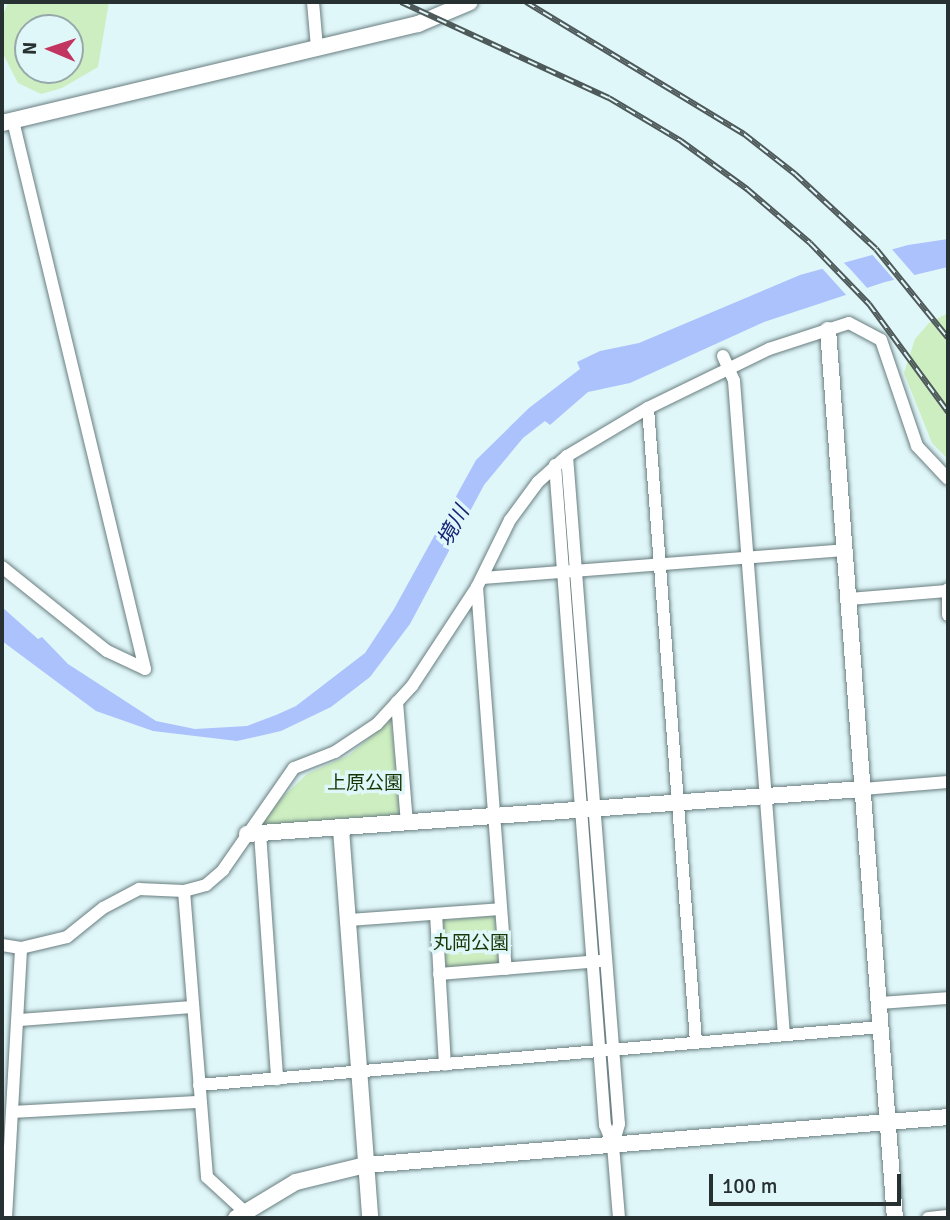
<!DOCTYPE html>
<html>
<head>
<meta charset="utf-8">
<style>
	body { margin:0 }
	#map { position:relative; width:950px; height:1220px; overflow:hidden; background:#e0f7f9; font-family:Signika,"Noto Sans JP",sans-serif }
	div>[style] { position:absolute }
	.green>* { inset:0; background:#cdeec0 }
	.water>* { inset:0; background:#acc2fd }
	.pier>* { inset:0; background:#e0f7f9 }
	.roads { filter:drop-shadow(0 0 2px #697e80) drop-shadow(0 0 2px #697e80) }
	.street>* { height:12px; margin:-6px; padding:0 6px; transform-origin:6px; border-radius:6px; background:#fff }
	.secondary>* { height:16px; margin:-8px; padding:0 8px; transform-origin:8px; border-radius:8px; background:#fff }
	.rail>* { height:6px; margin-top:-3px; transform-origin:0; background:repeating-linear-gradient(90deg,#e0f7f9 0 10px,#4e595a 0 20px); box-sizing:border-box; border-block:2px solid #4e595a }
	span { translate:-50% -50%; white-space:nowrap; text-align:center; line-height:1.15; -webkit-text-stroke:7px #e0f7f9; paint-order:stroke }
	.park-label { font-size:19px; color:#173706 }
	.water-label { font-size:21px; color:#152476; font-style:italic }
	.frame { position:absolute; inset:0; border:4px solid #283131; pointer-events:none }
	.north { position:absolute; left:14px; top:14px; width:70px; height:70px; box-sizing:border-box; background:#e0f7f9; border:2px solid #96a8a9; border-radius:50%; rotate:272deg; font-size:19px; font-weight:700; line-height:28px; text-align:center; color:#283131 }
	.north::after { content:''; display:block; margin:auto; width:24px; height:32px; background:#c33561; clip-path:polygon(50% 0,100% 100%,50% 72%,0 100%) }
	.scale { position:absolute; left:709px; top:1174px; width:192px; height:32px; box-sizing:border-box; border:4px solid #283131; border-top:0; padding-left:9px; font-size:21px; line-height:24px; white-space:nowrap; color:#283131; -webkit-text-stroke:5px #e0f7f9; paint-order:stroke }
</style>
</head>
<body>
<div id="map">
	<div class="green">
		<div style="clip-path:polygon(evenodd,8px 2px,109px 2px,98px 67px,62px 88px,41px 94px,18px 83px,2px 52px,2px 18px,8px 2px,28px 28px,70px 28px,70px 70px,28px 70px,28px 28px)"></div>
		<div style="clip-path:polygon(948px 313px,948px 459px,932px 443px,904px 373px,915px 339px,929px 323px)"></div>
		<div style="clip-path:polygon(391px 720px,401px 816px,261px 825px,271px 808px,307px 774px,349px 755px)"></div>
		<div style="clip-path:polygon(495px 916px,499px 969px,446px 972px,443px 920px)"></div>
	</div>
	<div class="water">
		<div style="clip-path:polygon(948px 239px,948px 267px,885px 282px,764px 322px,630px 383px,588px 392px,550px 425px,545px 421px,523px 438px,484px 485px,410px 624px,370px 677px,331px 707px,281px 731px,237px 741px,153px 731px,96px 711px,2px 641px,2px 607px,38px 639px,42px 637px,68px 664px,156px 721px,195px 729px,247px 726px,276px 715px,296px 706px,365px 653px,394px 609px,476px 460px,529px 408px,580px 369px,577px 362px,600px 351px,639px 343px,800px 275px,908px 245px)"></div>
	</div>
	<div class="pier">
		<div style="clip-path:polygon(890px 247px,917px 278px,897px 283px,870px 252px)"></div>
		<div style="clip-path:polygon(841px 260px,851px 270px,869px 290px,848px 297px,820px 266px)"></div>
	</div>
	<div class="roads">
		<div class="street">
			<div style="left:313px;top:2px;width:46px;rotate:85deg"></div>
			<div style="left:723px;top:356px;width:27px;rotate:66deg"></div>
			<div style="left:734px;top:381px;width:656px;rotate:85.63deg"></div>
			<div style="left:648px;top:408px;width:636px;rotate:85.67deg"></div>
			<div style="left:567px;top:456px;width:670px;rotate:85.55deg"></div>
			<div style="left:619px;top:1124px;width:22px;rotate:106deg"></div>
			<div style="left:555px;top:465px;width:662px;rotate:85.67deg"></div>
			<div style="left:605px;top:1125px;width:22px;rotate:68deg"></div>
			<div style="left:613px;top:1145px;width:73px;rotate:85.3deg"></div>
			<div style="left:2px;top:567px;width:134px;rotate:38.7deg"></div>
			<div style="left:107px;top:651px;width:42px;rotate:25.3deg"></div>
			<div style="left:145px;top:669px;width:564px;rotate:-103.54deg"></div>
			<div style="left:482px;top:578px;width:364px;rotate:-4.4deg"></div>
			<div style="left:477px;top:587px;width:383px;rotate:85.7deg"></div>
			<div style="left:948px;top:589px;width:26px;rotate:90deg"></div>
			<div style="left:849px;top:599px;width:98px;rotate:-4.7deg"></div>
			<div style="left:397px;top:702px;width:121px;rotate:85.3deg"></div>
			<div style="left:863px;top:789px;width:85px;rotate:-4.7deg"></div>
			<div style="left:260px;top:833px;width:247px;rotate:86deg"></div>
			<div style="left:184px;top:891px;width:287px;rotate:85.4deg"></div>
			<div style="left:207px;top:1177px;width:50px;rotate:42.6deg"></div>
			<div style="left:436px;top:914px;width:151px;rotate:86.6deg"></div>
			<div style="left:348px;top:920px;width:153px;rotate:-4.1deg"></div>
			<div style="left:2px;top:945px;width:19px;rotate:9deg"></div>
			<div style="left:21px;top:948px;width:47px;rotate:-13.4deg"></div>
			<div style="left:67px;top:937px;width:46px;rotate:-38.9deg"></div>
			<div style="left:103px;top:908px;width:41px;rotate:-27.8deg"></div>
			<div style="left:139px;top:889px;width:45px;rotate:2.5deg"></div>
			<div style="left:184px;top:891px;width:23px;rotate:-15deg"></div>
			<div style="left:206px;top:885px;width:23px;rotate:-41deg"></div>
			<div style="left:223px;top:870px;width:124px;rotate:-55.2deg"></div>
			<div style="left:294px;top:768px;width:44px;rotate:-21.3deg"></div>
			<div style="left:335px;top:752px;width:50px;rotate:-33.7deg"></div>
			<div style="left:377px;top:724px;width:52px;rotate:-47.4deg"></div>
			<div style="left:412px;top:686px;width:118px;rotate:-56.7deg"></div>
			<div style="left:477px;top:587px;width:75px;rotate:-63.8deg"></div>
			<div style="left:510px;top:520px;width:47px;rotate:-53.6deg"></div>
			<div style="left:538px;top:482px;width:39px;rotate:-42deg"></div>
			<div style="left:567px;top:456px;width:94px;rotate:-30.7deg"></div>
			<div style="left:648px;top:408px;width:135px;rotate:-26deg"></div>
			<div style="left:769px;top:349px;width:84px;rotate:-18deg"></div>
			<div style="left:849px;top:323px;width:36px;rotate:28deg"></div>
			<div style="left:881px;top:340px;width:112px;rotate:71.2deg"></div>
			<div style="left:917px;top:446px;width:45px;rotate:46.8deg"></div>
			<div style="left:439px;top:974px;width:162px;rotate:-4.6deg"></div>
			<div style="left:879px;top:1003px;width:69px;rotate:-4.1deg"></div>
			<div style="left:19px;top:1020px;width:174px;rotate:-4.3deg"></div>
			<div style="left:199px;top:1085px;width:684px;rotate:-4.86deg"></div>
			<div style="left:13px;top:1112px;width:187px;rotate:-3.1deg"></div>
			<div style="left:6px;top:1218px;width:270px;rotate:-86.8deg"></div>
			<div style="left:928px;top:1218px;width:20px;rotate:-6deg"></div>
		</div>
		<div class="secondary">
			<div style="left:2px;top:123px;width:428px;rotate:-13.4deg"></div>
			<div style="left:418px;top:24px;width:56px;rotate:-22.9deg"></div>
			<div style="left:828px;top:330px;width:891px;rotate:85.69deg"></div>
			<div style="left:341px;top:829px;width:390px;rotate:85.7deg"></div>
			<div style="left:247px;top:834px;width:618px;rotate:-4.18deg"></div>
			<div style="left:236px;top:1218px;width:70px;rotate:-31deg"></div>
			<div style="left:296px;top:1182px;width:72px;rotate:-13.7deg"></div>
			<div style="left:366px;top:1165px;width:584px;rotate:-4.71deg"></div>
		</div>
	</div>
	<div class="rail">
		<div style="left:401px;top:2px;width:229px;rotate:24.8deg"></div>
		<div style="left:609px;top:98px;width:84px;rotate:30.8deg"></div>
		<div style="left:681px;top:141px;width:82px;rotate:36deg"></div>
		<div style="left:747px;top:189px;width:83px;rotate:40.6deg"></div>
		<div style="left:810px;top:243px;width:85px;rotate:46deg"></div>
		<div style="left:869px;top:304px;width:134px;rotate:53.8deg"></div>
		<div style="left:526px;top:2px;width:255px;rotate:31.2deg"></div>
		<div style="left:744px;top:134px;width:65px;rotate:38.1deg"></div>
		<div style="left:795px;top:174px;width:110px;rotate:42.8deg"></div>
		<div style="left:876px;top:249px;width:114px;rotate:51deg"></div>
	</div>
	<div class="park-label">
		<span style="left:365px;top:784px">上原公園</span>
		<span style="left:471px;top:944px">丸岡公園</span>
	</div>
	<div class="water-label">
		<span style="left:453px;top:526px;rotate:-61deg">境川</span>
	</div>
	<div class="frame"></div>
	<div class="north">N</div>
	<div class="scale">100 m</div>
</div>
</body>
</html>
